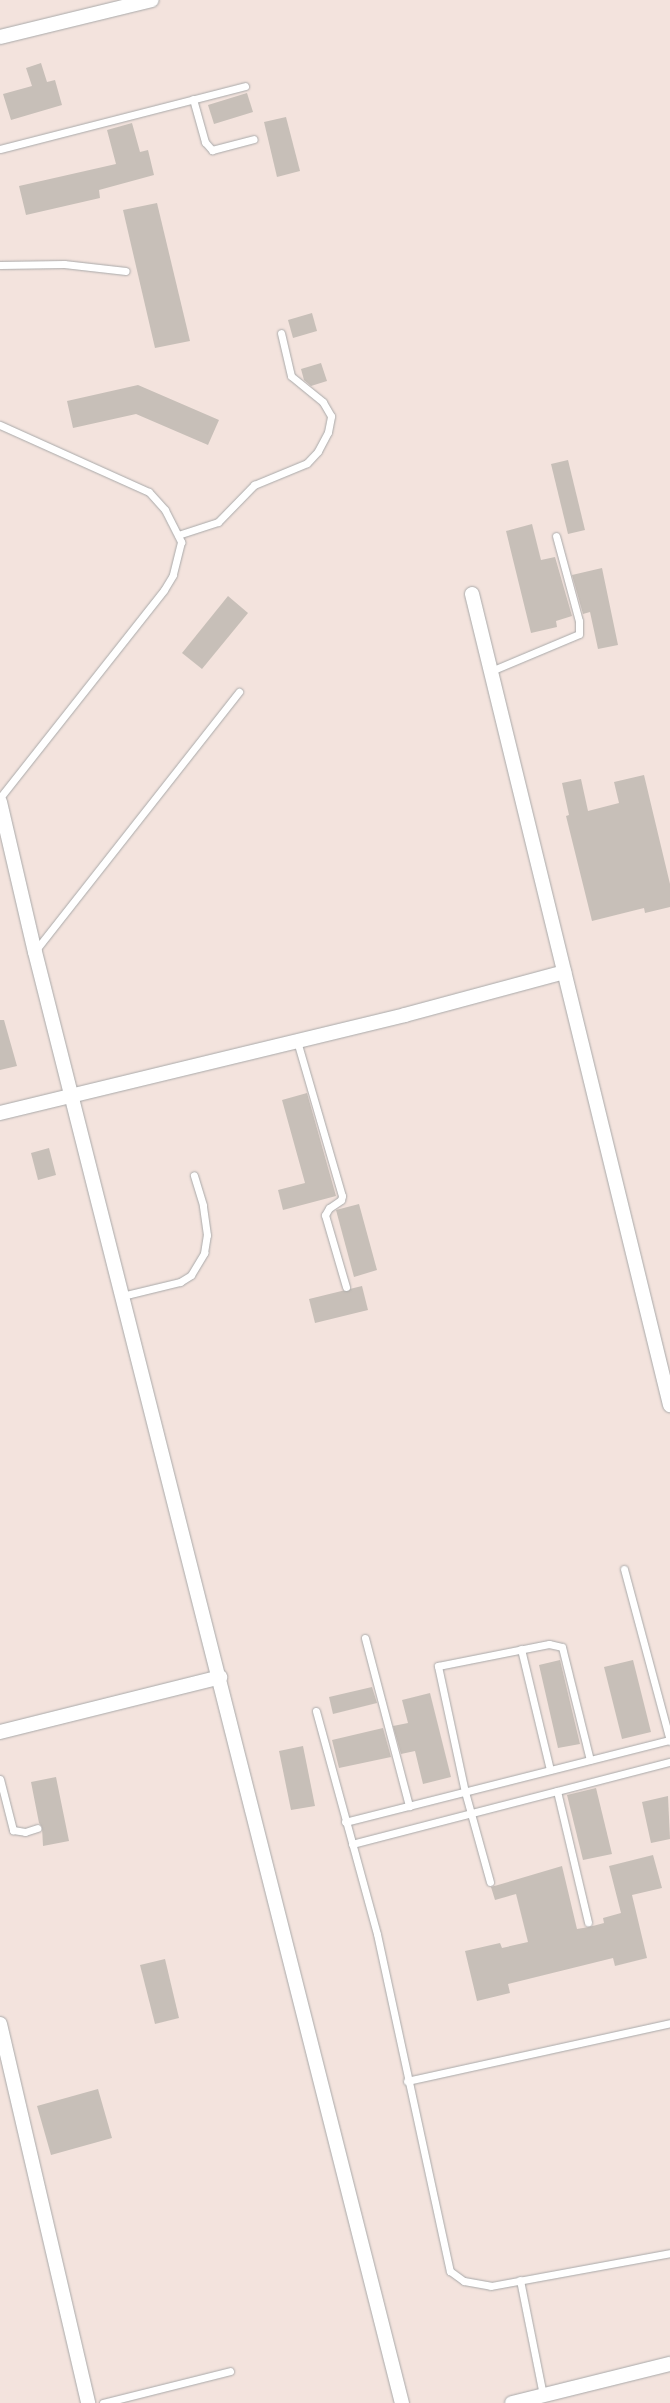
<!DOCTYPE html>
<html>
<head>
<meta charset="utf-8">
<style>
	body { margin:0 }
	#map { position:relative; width:670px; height:2403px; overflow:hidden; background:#f2efe9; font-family:"Roboto Condensed",sans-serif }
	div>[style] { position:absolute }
	.military>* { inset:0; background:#f3e3dd }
	.building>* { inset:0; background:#c7bfb8 }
	.roads { filter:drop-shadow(0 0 1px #a9a9a9) drop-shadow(0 0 1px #a9a9a9) }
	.service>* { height:7px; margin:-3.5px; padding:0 3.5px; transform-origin:3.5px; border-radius:3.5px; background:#fff }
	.minor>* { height:14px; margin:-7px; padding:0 7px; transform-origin:7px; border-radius:7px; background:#fff }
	span { translate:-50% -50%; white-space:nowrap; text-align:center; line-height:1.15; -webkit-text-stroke:4px #fff; paint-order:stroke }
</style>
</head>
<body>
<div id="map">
	<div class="military">
		<div style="clip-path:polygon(0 0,670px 0,670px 2403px,0 2403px)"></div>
	</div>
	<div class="building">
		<div style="clip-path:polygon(41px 63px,47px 82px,55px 80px,62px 105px,11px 120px,3px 94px,32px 86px,26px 68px)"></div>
		<div style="clip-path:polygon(247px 93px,253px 112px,214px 124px,208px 105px)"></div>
		<div style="clip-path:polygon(286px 117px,300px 171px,277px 177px,264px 122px)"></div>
		<div style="clip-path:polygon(132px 123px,140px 152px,148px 150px,154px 175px,99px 190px,100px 198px,26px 215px,19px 186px,116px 164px,107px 130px)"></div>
		<div style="clip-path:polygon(157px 203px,190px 341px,155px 348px,123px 210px)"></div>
		<div style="clip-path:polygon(312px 313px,317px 331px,293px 338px,288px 320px)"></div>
		<div style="clip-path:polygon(321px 363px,327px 381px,311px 386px,304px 380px,301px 369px)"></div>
		<div style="clip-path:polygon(138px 385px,219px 420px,208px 445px,136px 414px,73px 428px,67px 401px)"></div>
		<div style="clip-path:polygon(568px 460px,585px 530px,568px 534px,551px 464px)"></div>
		<div style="clip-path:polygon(532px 524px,541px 560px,555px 557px,572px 616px,556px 621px,557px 627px,531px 633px,506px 531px)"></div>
		<div style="clip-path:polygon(602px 568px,618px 645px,598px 649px,590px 612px,583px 614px,572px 575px)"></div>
		<div style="clip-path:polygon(228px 596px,248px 613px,202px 669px,182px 653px)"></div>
		<div style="clip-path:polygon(644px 775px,670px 884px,670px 907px,645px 913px,644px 908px,592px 921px,566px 816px,569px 815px,562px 783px,581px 779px,588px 811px,619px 803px,614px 782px)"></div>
		<div style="clip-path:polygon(0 1020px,4px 1020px,17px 1066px,0 1070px)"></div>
		<div style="clip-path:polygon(307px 1093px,336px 1196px,283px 1210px,278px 1190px,305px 1183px,282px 1100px)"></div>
		<div style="clip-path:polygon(49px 1148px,56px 1175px,38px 1180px,31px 1153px)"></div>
		<div style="clip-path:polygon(359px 1204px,377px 1270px,354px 1277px,336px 1210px)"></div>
		<div style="clip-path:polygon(362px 1286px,368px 1310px,315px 1323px,309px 1299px)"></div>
		<div style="clip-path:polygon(560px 1660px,580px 1744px,558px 1748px,539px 1665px)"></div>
		<div style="clip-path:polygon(633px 1660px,651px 1732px,622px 1739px,604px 1667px)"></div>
		<div style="clip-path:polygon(372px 1687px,377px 1703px,333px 1714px,329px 1697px)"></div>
		<div style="clip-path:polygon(430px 1693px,451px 1777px,423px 1784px,415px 1751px,401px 1754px,393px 1726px,408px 1723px,402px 1700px)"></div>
		<div style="clip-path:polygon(383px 1728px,391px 1757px,339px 1768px,332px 1740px)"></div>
		<div style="clip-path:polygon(303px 1746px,315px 1806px,291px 1810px,279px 1751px)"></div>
		<div style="clip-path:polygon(56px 1777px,69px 1841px,43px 1846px,42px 1827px,39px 1823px,31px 1782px)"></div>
		<div style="clip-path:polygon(596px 1788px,612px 1854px,583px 1860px,567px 1795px)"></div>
		<div style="clip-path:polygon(668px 1796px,670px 1839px,651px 1843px,642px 1802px)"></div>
		<div style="clip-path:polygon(653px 1855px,662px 1888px,632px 1895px,647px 1958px,615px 1966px,613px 1958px,508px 1984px,510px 1993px,477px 2001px,465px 1951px,500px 1943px,502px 1948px,528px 1942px,516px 1894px,495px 1900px,491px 1887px,562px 1866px,577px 1929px,589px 1927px,604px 1923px,603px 1918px,621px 1913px,609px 1866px)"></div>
		<div style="clip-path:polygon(165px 1959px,179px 2018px,155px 2024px,140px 1965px)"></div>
		<div style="clip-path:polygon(98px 2089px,112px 2138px,51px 2155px,37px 2106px)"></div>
	</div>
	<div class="roads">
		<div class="service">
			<div style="left:193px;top:99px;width:45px;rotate:74.4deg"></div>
			<div style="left:205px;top:142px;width:11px;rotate:49deg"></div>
			<div style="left:212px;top:150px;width:43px;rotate:-14.7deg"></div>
			<div style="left:0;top:149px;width:253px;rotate:-14.4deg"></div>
			<div style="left:0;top:265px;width:64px;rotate:-0.9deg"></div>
			<div style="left:64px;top:264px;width:62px;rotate:6.4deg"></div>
			<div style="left:0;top:425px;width:163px;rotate:24.2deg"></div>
			<div style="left:149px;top:492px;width:24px;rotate:48deg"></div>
			<div style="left:165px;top:510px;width:36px;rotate:63deg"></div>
			<div style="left:181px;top:542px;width:34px;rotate:104deg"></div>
			<div style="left:173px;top:575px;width:17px;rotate:121deg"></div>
			<div style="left:164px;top:590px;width:265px;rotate:128.3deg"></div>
			<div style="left:178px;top:535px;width:42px;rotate:-18deg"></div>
			<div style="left:218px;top:522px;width:52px;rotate:-45.8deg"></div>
			<div style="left:254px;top:485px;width:57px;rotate:-22.5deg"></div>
			<div style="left:307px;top:463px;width:16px;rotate:-47deg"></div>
			<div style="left:318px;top:451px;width:21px;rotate:-62deg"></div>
			<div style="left:328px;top:432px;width:16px;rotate:-79deg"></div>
			<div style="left:331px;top:416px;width:16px;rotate:-120deg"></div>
			<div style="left:323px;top:402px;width:41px;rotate:-140.9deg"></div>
			<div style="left:291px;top:376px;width:44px;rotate:-103.1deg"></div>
			<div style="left:491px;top:671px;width:95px;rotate:-22.8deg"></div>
			<div style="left:579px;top:634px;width:13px;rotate:-90deg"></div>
			<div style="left:579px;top:621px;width:88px;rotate:-105.1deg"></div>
			<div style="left:35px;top:951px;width:330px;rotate:-51.8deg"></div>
			<div style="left:297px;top:1041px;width:161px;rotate:73.8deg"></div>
			<div style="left:342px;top:1196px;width:4px;rotate:104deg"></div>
			<div style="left:341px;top:1200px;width:14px;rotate:146deg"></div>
			<div style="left:329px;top:1208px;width:8px;rotate:120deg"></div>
			<div style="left:325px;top:1215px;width:75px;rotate:73.7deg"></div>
			<div style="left:122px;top:1296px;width:60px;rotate:-13.6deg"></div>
			<div style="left:180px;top:1282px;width:13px;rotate:-32deg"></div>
			<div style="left:191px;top:1275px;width:26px;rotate:-59deg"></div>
			<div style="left:204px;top:1253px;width:18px;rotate:-81deg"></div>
			<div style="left:207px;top:1235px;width:30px;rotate:-98deg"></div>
			<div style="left:203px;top:1205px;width:31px;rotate:-107deg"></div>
			<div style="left:624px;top:1569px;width:178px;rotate:75deg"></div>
			<div style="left:365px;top:1638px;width:174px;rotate:75.3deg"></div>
			<div style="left:521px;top:1649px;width:124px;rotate:76.5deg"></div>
			<div style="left:316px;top:1711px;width:231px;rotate:74.7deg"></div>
			<div style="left:377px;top:1934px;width:345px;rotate:77.8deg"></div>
			<div style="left:450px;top:2271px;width:17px;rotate:36deg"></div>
			<div style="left:464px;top:2281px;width:27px;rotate:10deg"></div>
			<div style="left:491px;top:2286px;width:182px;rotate:-10.4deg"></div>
			<div style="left:0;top:1779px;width:53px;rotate:75.7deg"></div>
			<div style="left:13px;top:1830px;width:12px;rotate:9deg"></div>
			<div style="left:25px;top:1832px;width:13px;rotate:-18deg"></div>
			<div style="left:557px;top:1791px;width:135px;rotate:76.7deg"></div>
			<div style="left:345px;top:1822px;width:335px;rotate:-14.2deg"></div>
			<div style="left:352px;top:1844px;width:328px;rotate:-14.5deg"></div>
			<div style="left:490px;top:1882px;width:93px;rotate:-105.5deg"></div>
			<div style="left:465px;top:1792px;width:129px;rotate:-102.1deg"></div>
			<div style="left:438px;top:1666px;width:113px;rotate:-11.2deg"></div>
			<div style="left:549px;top:1644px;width:13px;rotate:13deg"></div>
			<div style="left:562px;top:1647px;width:116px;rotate:76.1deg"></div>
			<div style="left:407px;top:2081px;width:269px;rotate:-12.4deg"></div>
			<div style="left:520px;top:2280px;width:117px;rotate:78.7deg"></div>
			<div style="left:103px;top:2403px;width:131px;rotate:-14.1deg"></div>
		</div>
		<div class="minor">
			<div style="left:0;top:37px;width:156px;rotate:-13.7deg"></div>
			<div style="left:472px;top:594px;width:835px;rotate:76.28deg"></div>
			<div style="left:0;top:802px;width:154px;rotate:76.9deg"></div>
			<div style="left:35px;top:952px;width:1497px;rotate:75.81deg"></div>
			<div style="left:0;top:1113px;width:417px;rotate:-13.6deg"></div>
			<div style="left:405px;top:1015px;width:165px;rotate:-15.1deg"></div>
			<div style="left:0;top:1732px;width:227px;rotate:-14deg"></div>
			<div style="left:0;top:2024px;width:389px;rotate:76.9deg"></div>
			<div style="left:512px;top:2403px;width:163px;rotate:-13.9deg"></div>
		</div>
	</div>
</div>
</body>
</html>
